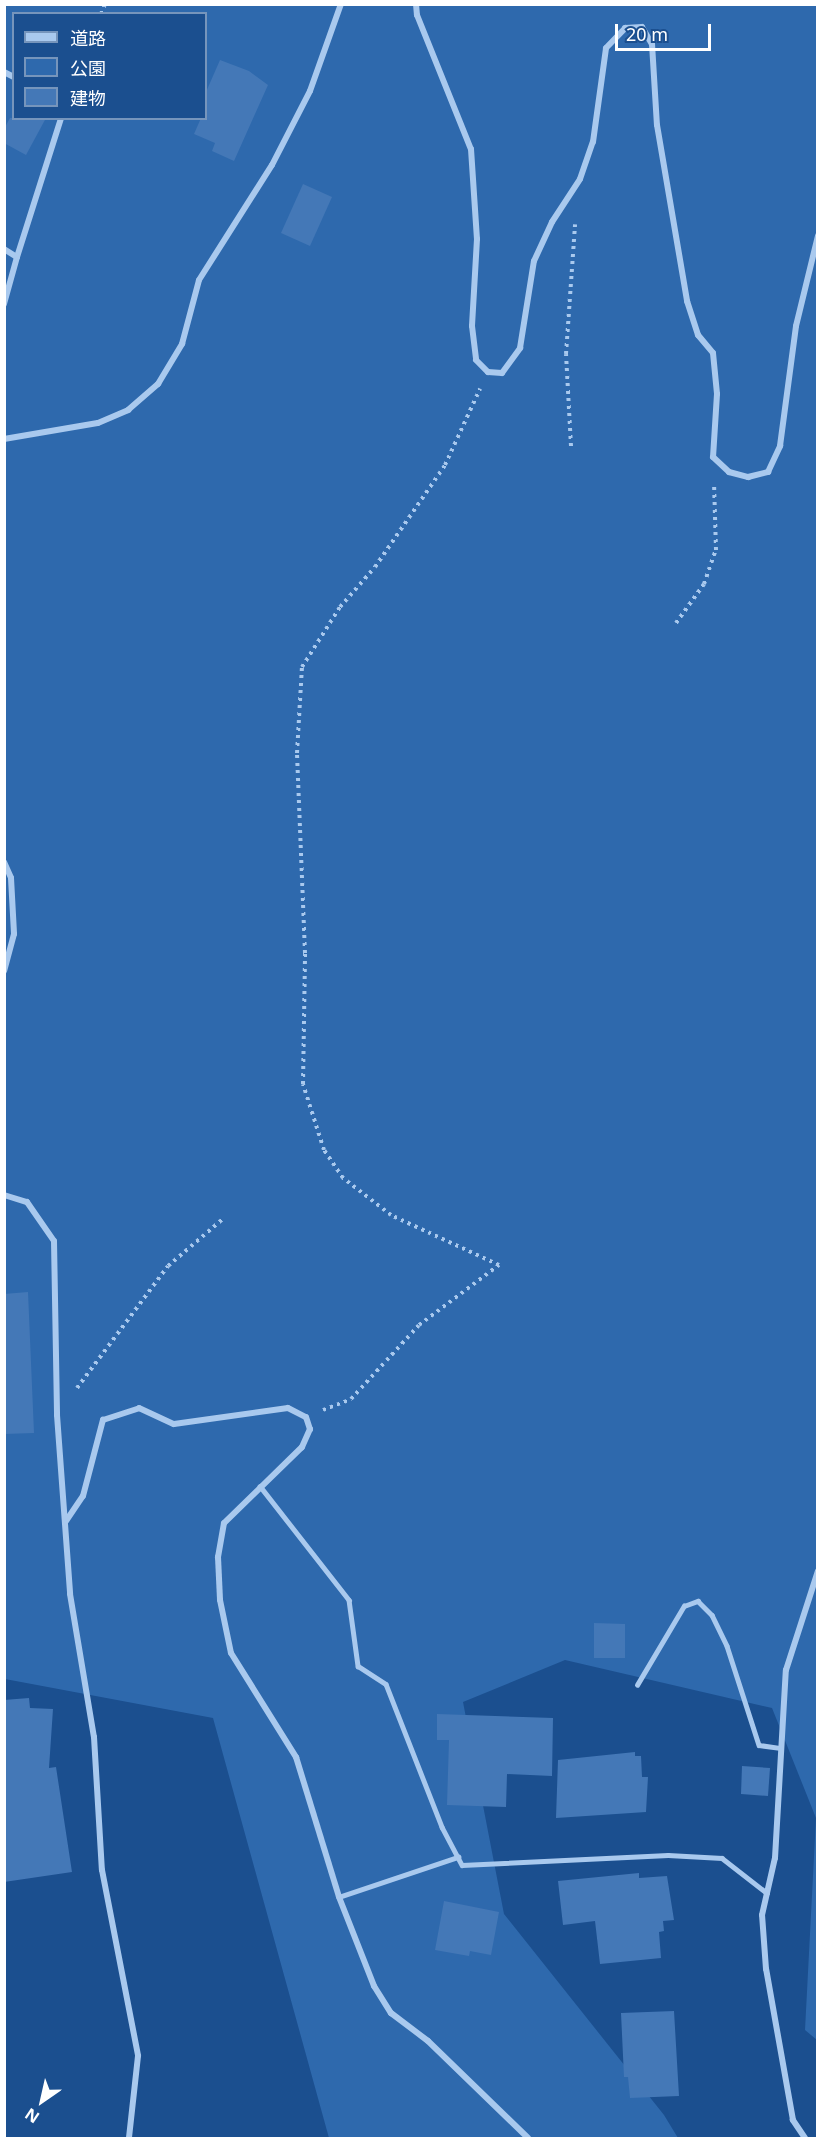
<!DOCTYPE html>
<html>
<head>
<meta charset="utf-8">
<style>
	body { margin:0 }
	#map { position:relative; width:822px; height:2143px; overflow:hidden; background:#1b4f8f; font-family:"Noto Sans","Noto Sans JP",sans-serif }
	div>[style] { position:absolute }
	.green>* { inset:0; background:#2e69ad }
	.building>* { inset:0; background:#4478b7 }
	.path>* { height:4px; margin-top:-2px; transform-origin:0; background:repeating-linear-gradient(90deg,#a9c9ee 0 3px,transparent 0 7.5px) }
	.lane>* { height:4.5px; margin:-2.25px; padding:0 2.25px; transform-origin:2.25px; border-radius:2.25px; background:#a9c9ee }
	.street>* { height:6px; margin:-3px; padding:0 3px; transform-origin:3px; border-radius:3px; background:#a9c9ee }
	span { translate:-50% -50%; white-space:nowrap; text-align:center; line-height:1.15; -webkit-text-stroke:4.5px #1b4f8f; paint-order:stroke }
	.frame { position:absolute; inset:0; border:6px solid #fff; pointer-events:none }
	.legend { position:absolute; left:12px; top:12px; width:195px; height:108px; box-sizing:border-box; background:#1b4f8f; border:2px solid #7695bc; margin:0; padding:8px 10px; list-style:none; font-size:18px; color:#fff }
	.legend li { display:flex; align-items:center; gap:12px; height:30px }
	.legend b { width:30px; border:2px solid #7695bc }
	.north { position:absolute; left:12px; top:2071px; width:60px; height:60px; -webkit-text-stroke:4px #1b4f8f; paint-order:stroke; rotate:214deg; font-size:16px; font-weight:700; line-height:24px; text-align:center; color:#fff }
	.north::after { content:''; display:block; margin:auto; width:21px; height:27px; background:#fff; clip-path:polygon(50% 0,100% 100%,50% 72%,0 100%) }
	.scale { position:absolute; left:615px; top:24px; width:96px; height:27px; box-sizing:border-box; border:3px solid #fff; border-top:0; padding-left:8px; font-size:18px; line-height:21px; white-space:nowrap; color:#fff; -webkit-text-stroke:4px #1b4f8f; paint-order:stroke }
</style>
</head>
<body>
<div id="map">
	<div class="green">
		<div style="clip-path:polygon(evenodd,4px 5px,817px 5px,817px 2040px,805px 2030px,816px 1818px,772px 1708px,565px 1660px,463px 1702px,504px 1914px,664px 2115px,678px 2138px,329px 2138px,213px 1718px,5px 1679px,4px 5px,14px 14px,206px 14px,206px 118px,14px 118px,14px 14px)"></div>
	</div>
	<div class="building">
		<div style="clip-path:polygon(220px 60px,249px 71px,268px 85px,234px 161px,212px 151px,215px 143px,194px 134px,201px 118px,206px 118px,206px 92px)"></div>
		<div style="clip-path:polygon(10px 118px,46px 118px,26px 155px,4px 143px,4px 129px)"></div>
		<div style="clip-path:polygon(303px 184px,332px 197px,310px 246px,281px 233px)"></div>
		<div style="clip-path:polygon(28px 1292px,34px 1433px,4px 1434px,4px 1294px)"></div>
		<div style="clip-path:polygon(594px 1623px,625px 1624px,625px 1658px,594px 1658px)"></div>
		<div style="clip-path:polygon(29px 1698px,30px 1708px,53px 1709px,49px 1768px,56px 1767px,72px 1872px,4px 1882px,4px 1700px)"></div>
		<div style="clip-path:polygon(437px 1714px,553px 1718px,552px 1776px,507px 1774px,506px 1807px,447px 1805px,449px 1740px,437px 1740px)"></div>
		<div style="clip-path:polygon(635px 1752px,635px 1756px,641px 1756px,642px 1777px,648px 1777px,646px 1812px,556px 1818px,558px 1760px)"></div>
		<div style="clip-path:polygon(742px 1766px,770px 1768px,768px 1796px,741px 1794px)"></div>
		<div style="clip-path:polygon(639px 1873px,639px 1878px,667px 1876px,674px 1920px,663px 1921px,664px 1931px,659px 1932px,661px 1958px,600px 1964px,595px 1921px,563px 1925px,558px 1881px)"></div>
		<div style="clip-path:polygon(444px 1901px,499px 1912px,491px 1955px,470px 1951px,469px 1956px,435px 1950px)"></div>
		<div style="clip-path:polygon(674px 2011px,679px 2096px,630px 2098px,628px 2077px,624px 2077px,621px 2013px)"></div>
	</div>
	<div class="path">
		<div style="left:101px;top:14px;width:11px;rotate:-68deg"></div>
		<div style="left:571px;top:446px;width:92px;rotate:-93.1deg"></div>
		<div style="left:566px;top:354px;width:130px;rotate:-86deg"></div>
		<div style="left:676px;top:623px;width:48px;rotate:-54.3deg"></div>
		<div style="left:704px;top:584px;width:36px;rotate:-71deg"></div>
		<div style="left:716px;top:550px;width:66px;rotate:-91.7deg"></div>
		<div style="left:77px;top:1388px;width:152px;rotate:-53.3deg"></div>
		<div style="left:168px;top:1266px;width:74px;rotate:-40.6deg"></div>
		<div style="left:323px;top:1410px;width:30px;rotate:-21deg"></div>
		<div style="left:351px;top:1399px;width:100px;rotate:-47.4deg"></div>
		<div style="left:419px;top:1325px;width:100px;rotate:-36.9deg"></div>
		<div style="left:499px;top:1265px;width:119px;rotate:-155.2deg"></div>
		<div style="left:391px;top:1215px;width:61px;rotate:-142.4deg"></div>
		<div style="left:343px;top:1178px;width:34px;rotate:-124deg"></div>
		<div style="left:324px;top:1150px;width:69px;rotate:-107.7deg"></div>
		<div style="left:303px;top:1084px;width:131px;rotate:-89.1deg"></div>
		<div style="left:305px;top:953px;width:200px;rotate:-92.3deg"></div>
		<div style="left:297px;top:753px;width:86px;rotate:-86.7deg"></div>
		<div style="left:302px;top:667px;width:71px;rotate:-57.7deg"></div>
		<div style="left:340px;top:607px;width:53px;rotate:-48.8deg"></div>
		<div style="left:375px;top:567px;width:124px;rotate:-55.5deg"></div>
		<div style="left:445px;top:465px;width:84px;rotate:-65.3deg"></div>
	</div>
	<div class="lane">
		<div style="left:260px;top:1486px;width:145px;rotate:52deg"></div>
		<div style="left:349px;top:1600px;width:67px;rotate:82.2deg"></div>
		<div style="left:358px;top:1666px;width:33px;rotate:33deg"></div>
		<div style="left:386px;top:1684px;width:154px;rotate:68.6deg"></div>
		<div style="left:442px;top:1827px;width:43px;rotate:62.2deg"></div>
		<div style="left:462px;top:1865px;width:206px;rotate:-2.8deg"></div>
		<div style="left:668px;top:1855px;width:54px;rotate:3.2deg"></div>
		<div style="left:722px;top:1858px;width:57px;rotate:37.9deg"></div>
		<div style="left:637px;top:1685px;width:92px;rotate:-59.3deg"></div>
		<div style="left:684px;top:1606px;width:15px;rotate:-20deg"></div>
		<div style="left:698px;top:1601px;width:20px;rotate:45deg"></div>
		<div style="left:712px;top:1615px;width:34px;rotate:64deg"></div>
		<div style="left:727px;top:1646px;width:104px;rotate:72.1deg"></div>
		<div style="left:759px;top:1745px;width:22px;rotate:8deg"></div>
		<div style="left:339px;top:1897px;width:126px;rotate:-18.6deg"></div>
	</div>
	<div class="street">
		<div style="left:416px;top:4px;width:11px;rotate:85deg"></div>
		<div style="left:417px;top:15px;width:144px;rotate:68.1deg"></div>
		<div style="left:471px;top:149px;width:90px;rotate:86.2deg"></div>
		<div style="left:477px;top:239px;width:87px;rotate:93.3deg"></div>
		<div style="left:472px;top:326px;width:34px;rotate:83deg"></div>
		<div style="left:476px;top:360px;width:17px;rotate:45deg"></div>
		<div style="left:488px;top:372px;width:14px;rotate:4deg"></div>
		<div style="left:502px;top:373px;width:31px;rotate:-54deg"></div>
		<div style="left:520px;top:348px;width:88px;rotate:-80.9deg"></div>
		<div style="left:534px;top:261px;width:43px;rotate:-65.2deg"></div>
		<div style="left:552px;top:222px;width:51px;rotate:-56.9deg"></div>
		<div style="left:580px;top:179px;width:39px;rotate:-71deg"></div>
		<div style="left:593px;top:142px;width:95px;rotate:-82.1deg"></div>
		<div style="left:606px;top:48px;width:28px;rotate:-46deg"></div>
		<div style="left:625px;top:28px;width:17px;rotate:-3deg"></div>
		<div style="left:642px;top:27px;width:20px;rotate:60deg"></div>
		<div style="left:652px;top:44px;width:81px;rotate:86.5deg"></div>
		<div style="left:657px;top:125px;width:179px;rotate:80.3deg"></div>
		<div style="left:687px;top:301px;width:36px;rotate:72deg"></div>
		<div style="left:698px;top:335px;width:23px;rotate:50deg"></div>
		<div style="left:713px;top:353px;width:41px;rotate:84.4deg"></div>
		<div style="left:717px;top:394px;width:63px;rotate:93.6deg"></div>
		<div style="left:713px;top:457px;width:22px;rotate:43deg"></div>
		<div style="left:729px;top:472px;width:20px;rotate:15deg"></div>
		<div style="left:748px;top:477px;width:21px;rotate:-14deg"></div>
		<div style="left:768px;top:472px;width:29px;rotate:-65deg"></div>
		<div style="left:780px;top:446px;width:121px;rotate:-82.4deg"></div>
		<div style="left:796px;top:326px;width:93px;rotate:-76.3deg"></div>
		<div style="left:4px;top:72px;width:11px;rotate:27deg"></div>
		<div style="left:4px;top:249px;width:15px;rotate:32deg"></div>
		<div style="left:17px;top:257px;width:49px;rotate:105.5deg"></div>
		<div style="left:17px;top:257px;width:146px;rotate:-72.4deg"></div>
		<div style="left:4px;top:439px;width:95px;rotate:-9.7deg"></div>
		<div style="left:98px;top:423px;width:33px;rotate:-23deg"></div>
		<div style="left:128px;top:410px;width:40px;rotate:-41deg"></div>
		<div style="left:158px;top:384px;width:47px;rotate:-59deg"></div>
		<div style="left:182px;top:344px;width:66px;rotate:-75.1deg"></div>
		<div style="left:199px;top:280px;width:136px;rotate:-57.6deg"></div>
		<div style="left:272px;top:165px;width:83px;rotate:-62.8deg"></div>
		<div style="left:310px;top:91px;width:92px;rotate:-70.4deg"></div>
		<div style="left:4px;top:862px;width:17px;rotate:66deg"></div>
		<div style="left:11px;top:878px;width:56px;rotate:86.9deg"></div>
		<div style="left:14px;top:934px;width:38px;rotate:105deg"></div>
		<div style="left:4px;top:1195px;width:24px;rotate:17deg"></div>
		<div style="left:27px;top:1202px;width:47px;rotate:55.3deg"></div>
		<div style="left:54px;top:1241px;width:174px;rotate:89deg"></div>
		<div style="left:57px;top:1415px;width:179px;rotate:85.8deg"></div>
		<div style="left:70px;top:1594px;width:145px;rotate:80.5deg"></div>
		<div style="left:94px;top:1737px;width:133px;rotate:86.6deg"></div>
		<div style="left:102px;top:1870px;width:189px;rotate:79deg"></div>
		<div style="left:138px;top:2056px;width:82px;rotate:96.3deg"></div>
		<div style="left:66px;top:1521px;width:30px;rotate:-56deg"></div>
		<div style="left:83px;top:1496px;width:79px;rotate:-75.3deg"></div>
		<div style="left:103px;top:1420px;width:38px;rotate:-18deg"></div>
		<div style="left:139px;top:1408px;width:38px;rotate:25deg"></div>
		<div style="left:174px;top:1424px;width:115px;rotate:-8deg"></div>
		<div style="left:288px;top:1408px;width:20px;rotate:27deg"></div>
		<div style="left:306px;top:1417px;width:13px;rotate:72deg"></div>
		<div style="left:310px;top:1429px;width:20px;rotate:114deg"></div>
		<div style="left:302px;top:1447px;width:109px;rotate:135.7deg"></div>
		<div style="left:224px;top:1523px;width:35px;rotate:100deg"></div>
		<div style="left:218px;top:1557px;width:43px;rotate:87.3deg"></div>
		<div style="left:220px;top:1600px;width:54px;rotate:78.3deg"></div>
		<div style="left:231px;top:1653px;width:123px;rotate:58deg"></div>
		<div style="left:296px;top:1757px;width:146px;rotate:72.9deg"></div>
		<div style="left:339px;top:1897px;width:96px;rotate:68.5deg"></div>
		<div style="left:374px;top:1986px;width:32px;rotate:58deg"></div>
		<div style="left:391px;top:2013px;width:46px;rotate:37.1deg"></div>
		<div style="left:428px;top:2041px;width:139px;rotate:44.1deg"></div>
		<div style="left:805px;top:2138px;width:22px;rotate:-124deg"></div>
		<div style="left:793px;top:2120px;width:153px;rotate:-100.1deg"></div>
		<div style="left:766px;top:1969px;width:54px;rotate:-94.2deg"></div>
		<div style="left:762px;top:1915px;width:58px;rotate:-77.2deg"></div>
		<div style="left:775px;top:1858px;width:188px;rotate:-86.7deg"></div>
		<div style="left:786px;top:1670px;width:104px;rotate:-72.1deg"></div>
	</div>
	<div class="frame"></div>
	<ul class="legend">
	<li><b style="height:8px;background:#a9c9ee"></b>道路</li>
	<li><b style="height:16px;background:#2e69ad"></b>公園</li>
	<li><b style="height:16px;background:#4478b7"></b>建物</li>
	</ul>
	<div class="north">N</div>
	<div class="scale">20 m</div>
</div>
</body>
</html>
